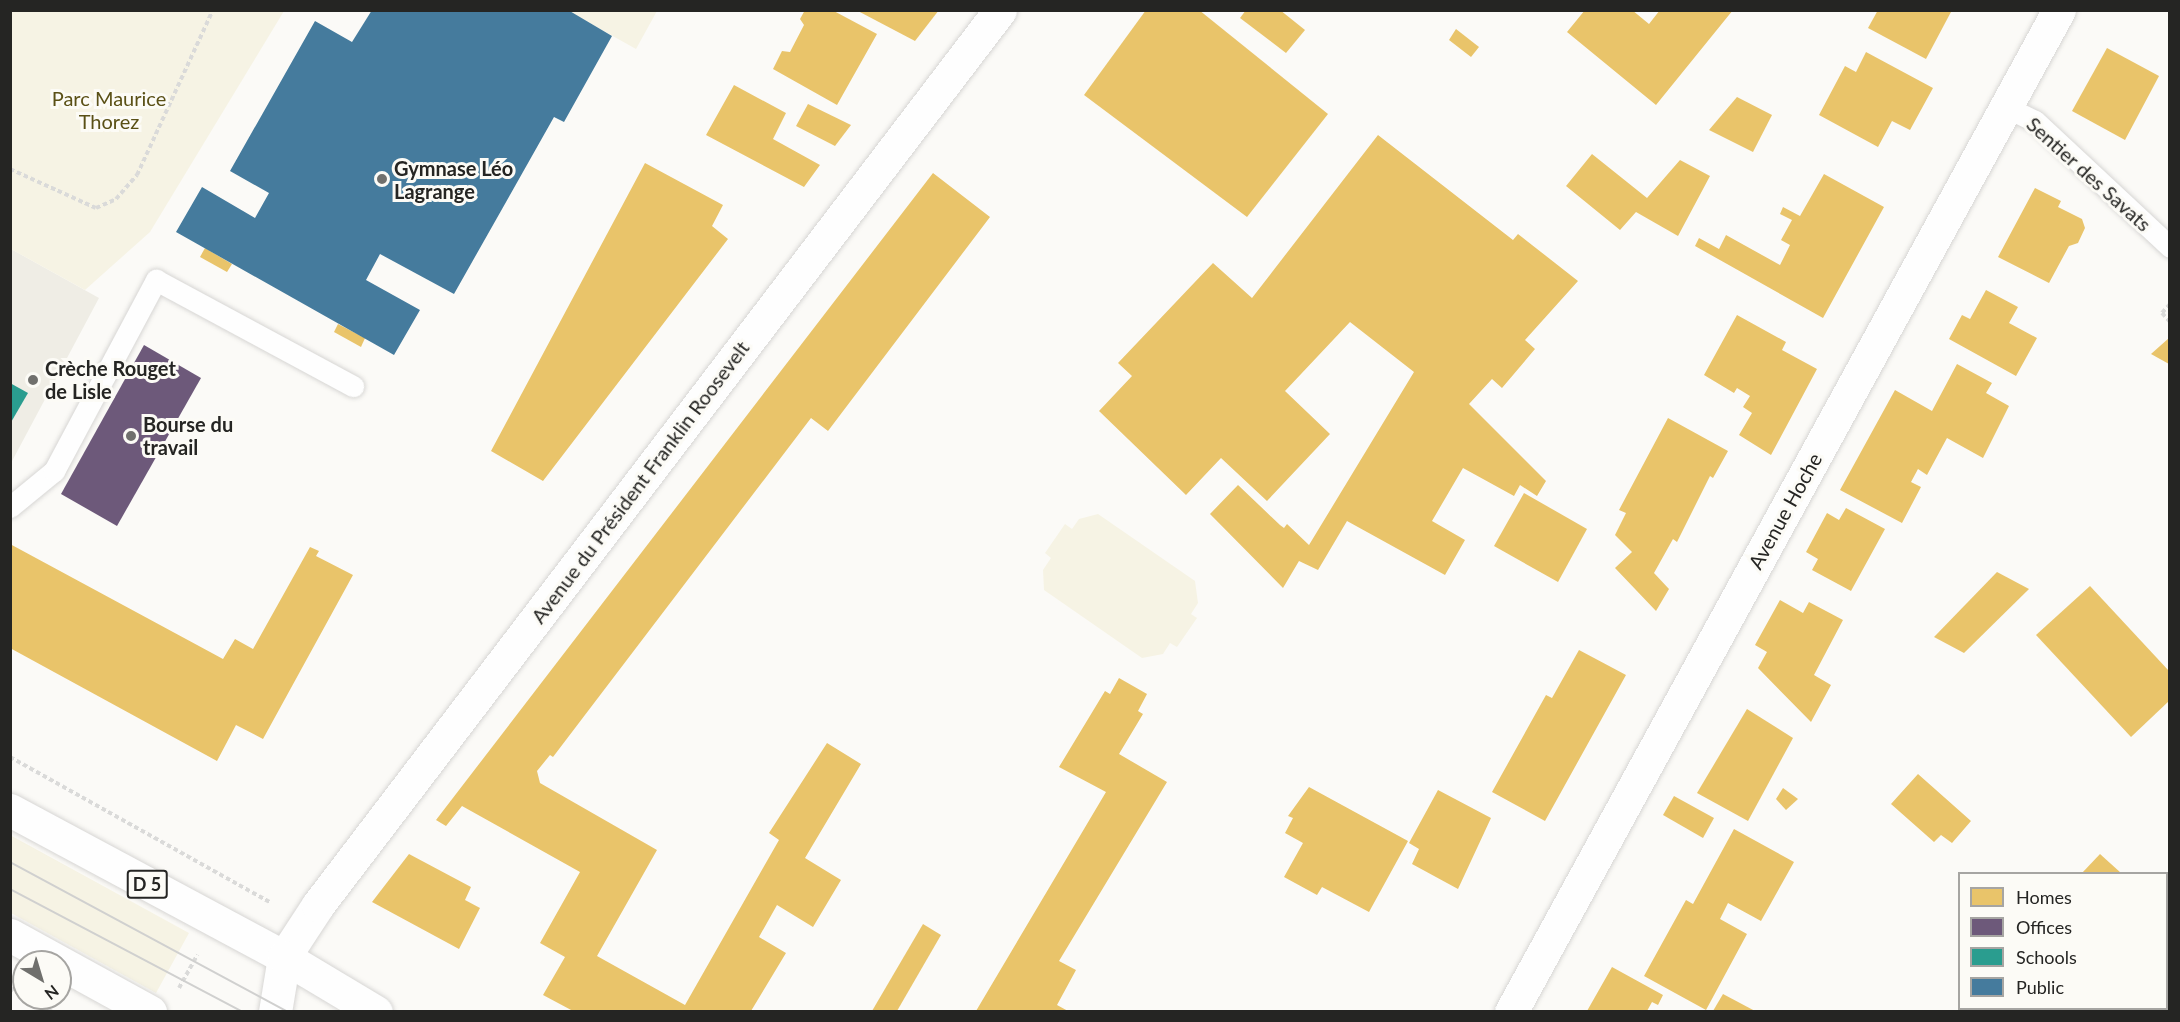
<!DOCTYPE html>
<html>
<head>
<meta charset="utf-8">
<style>
	body { margin:0 }
	#map { position:relative; width:2180px; height:1022px; overflow:hidden; background:#fbfaf7; font-family:Lato,sans-serif }
	div>[style] { position:absolute }
	.built>* { inset:0; background:#efede5 }
	.green>* { inset:0; background:#f6f3e4 }
	.homes>* { inset:0; background:#e9c46a }
	.offices>* { inset:0; background:#6d597a }
	.schools>* { inset:0; background:#2a9d8f }
	.public>* { inset:0; background:#457b9d }
	.path>* { height:4px; margin-top:-2px; transform-origin:0; background:repeating-linear-gradient(90deg,#dadad9 0 4.5px,transparent 0 7.5px) }
	.roads { filter:drop-shadow(0 0 2px #d7d6d4) drop-shadow(0 0 2px #d7d6d4) }
	.service>* { height:21px; margin:-10.5px; padding:0 10.5px; transform-origin:10.5px; border-radius:10.5px; background:#fefefe }
	.minor>* { height:33px; margin:-16.5px; padding:0 16.5px; transform-origin:16.5px; border-radius:16.5px; background:#fefefe }
	.tertiary>* { height:33px; margin:-16.5px; padding:0 16.5px; transform-origin:16.5px; border-radius:16.5px; background:#fefefe }
	.primary>* { height:33px; margin:-16.5px; padding:0 16.5px; transform-origin:16.5px; border-radius:16.5px; background:#fefefe }
	.tram>* { height:1.5px; margin:-0.75px; padding:0 0.75px; transform-origin:0.75px; border-radius:0.75px; background:#d0d0cf }
	.dots>* { width:16px; height:16px; translate:-50% -50%; box-sizing:border-box; border:3px solid #fcfbf6; border-radius:50% }
	span { translate:-50% -50%; white-space:nowrap; text-align:center; line-height:1.15; -webkit-text-stroke:6px #fcfbf6; paint-order:stroke }
	.shield-label span { padding:2px 4px; background:#fcfbf6; border:2px solid; border-radius:4px; -webkit-text-stroke-width:0 }
	.shield-label { font-size:18px; color:#252523; font-weight:700 }
	.park-label { font-size:20px; color:#5a5016 }
	.poi-label { font-size:20px; color:#252523; font-weight:700 }
	.left { translate:0 -50%; text-align:left }
	.street-label { font-size:20px; color:#252523 }
	.frame { position:absolute; inset:0; border:12px solid #252523; pointer-events:none }
	.legend { position:absolute; left:1958px; top:872px; width:210px; height:138px; box-sizing:border-box; background:#fcfbf6; border:2px solid #a6a5a2; margin:0; padding:8px 10px; list-style:none; font-size:18px; color:#252523 }
	.legend li { display:flex; align-items:center; gap:12px; height:30px }
	.legend b { width:30px; border:2px solid #a6a5a2 }
	.north { position:absolute; left:12px; top:950px; width:60px; height:60px; box-sizing:border-box; background:#fcfbf6; border:2px solid #a6a5a2; border-radius:50%; rotate:142deg; font-size:16px; font-weight:700; line-height:24px; text-align:center; color:#252523 }
	.north::after { content:''; display:block; margin:auto; width:21px; height:27px; background:#70706d; clip-path:polygon(50% 0,100% 100%,50% 72%,0 100%) }
</style>
</head>
<body>
<div id="map">
	<div class="built">
		<div style="clip-path:polygon(11px 249px,99px 298px,11px 463px)"></div>
	</div>
	<div class="green">
		<div style="clip-path:polygon(10px 11px,284px 11px,150px 232px,85px 290px,11px 249px)"></div>
		<div style="clip-path:polygon(568px 11px,657px 11px,636px 49px)"></div>
		<div style="clip-path:polygon(1098px 514px,1195px 581px,1198px 603px,1191px 614px,1197px 618px,1177px 647px,1170px 643px,1163px 654px,1142px 658px,1044px 590px,1043px 570px,1051px 558px,1045px 553px,1065px 524px,1072px 529px,1079px 519px)"></div>
		<div style="clip-path:polygon(10px 835px,189px 933px,156px 993px,11px 913px)"></div>
	</div>
	<div class="homes">
		<div style="clip-path:polygon(805px 10px,832px 10px,877px 34px,837px 105px,773px 69px,782px 51px,790px 52px,804px 25px,800px 19px)"></div>
		<div style="clip-path:polygon(856px 10px,939px 10px,915px 41px)"></div>
		<div style="clip-path:polygon(1146px 10px,1199px 10px,1328px 114px,1247px 217px,1084px 95px)"></div>
		<div style="clip-path:polygon(1246px 10px,1280px 10px,1305px 30px,1286px 53px,1240px 18px)"></div>
		<div style="clip-path:polygon(1585px 10px,1632px 10px,1649px 24px,1660px 10px,1733px 10px,1656px 105px,1567px 32px)"></div>
		<div style="clip-path:polygon(1878px 10px,1952px 10px,1926px 59px,1868px 28px)"></div>
		<div style="clip-path:polygon(1456px 29px,1479px 47px,1471px 57px,1449px 40px)"></div>
		<div style="clip-path:polygon(2107px 48px,2159px 76px,2125px 140px,2072px 111px)"></div>
		<div style="clip-path:polygon(1866px 52px,1933px 88px,1910px 130px,1892px 121px,1878px 147px,1819px 115px,1845px 66px,1856px 72px)"></div>
		<div style="clip-path:polygon(734px 85px,786px 113px,773px 139px,820px 165px,804px 187px,706px 135px)"></div>
		<div style="clip-path:polygon(1737px 97px,1772px 115px,1753px 152px,1709px 130px)"></div>
		<div style="clip-path:polygon(808px 104px,851px 125px,835px 146px,796px 126px)"></div>
		<div style="clip-path:polygon(1378px 135px,1513px 240px,1518px 234px,1578px 281px,1525px 340px,1535px 349px,1502px 388px,1492px 379px,1469px 404px,1546px 481px,1537px 496px,1520px 485px,1514px 496px,1463px 468px,1432px 521px,1465px 540px,1445px 575px,1347px 521px,1318px 570px,1299px 561px,1283px 588px,1210px 514px,1238px 485px,1280px 525px,1284px 528px,1287px 524px,1309px 545px,1414px 372px,1350px 322px,1285px 391px,1330px 434px,1267px 501px,1221px 458px,1186px 495px,1099px 411px,1132px 376px,1118px 363px,1213px 263px,1252px 298px)"></div>
		<div style="clip-path:polygon(1592px 154px,1647px 198px,1680px 160px,1710px 176px,1678px 236px,1636px 212px,1620px 230px,1566px 186px)"></div>
		<div style="clip-path:polygon(645px 163px,723px 205px,712px 226px,728px 239px,543px 481px,491px 451px)"></div>
		<div style="clip-path:polygon(933px 173px,990px 217px,828px 431px,811px 418px,553px 757px,550px 755px,537px 771px,540px 783px,657px 850px,597px 956px,685px 1005px,779px 840px,769px 833px,827px 743px,861px 764px,805px 858px,841px 880px,813px 927px,777px 905px,759px 937px,786px 953px,751px 1011px,573px 1011px,543px 995px,565px 957px,540px 943px,580px 872px,462px 806px,446px 826px,436px 820px)"></div>
		<div style="clip-path:polygon(1824px 174px,1884px 207px,1823px 318px,1695px 246px,1699px 238px,1719px 249px,1726px 235px,1780px 265px,1790px 245px,1781px 240px,1792px 220px,1780px 214px,1783px 207px,1800px 216px)"></div>
		<div style="clip-path:polygon(2035px 188px,2061px 201px,2058px 207px,2082px 219px,2085px 228px,2078px 243px,2069px 246px,2049px 283px,1998px 257px)"></div>
		<div style="clip-path:polygon(205px 248px,232px 264px,227px 272px,200px 257px)"></div>
		<div style="clip-path:polygon(1986px 290px,2018px 307px,2009px 323px,2037px 338px,2016px 376px,1949px 339px,1962px 315px,1970px 319px)"></div>
		<div style="clip-path:polygon(1737px 315px,1786px 342px,1782px 350px,1817px 369px,1771px 455px,1739px 435px,1752px 413px,1743px 407px,1750px 396px,1737px 388px,1734px 393px,1704px 375px)"></div>
		<div style="clip-path:polygon(338px 324px,365px 338px,361px 347px,334px 332px)"></div>
		<div style="clip-path:polygon(2169px 338px,2169px 364px,2151px 354px)"></div>
		<div style="clip-path:polygon(1957px 364px,1992px 383px,1986px 393px,2009px 406px,1983px 458px,1947px 438px,1927px 475px,1918px 469px,1911px 482px,1921px 487px,1902px 523px,1840px 490px,1895px 390px,1932px 411px)"></div>
		<div style="clip-path:polygon(1668px 418px,1728px 451px,1713px 478px,1710px 476px,1677px 542px,1673px 539px,1654px 573px,1669px 589px,1656px 611px,1615px 568px,1632px 552px,1615px 535px,1626px 513px,1619px 510px)"></div>
		<div style="clip-path:polygon(1524px 493px,1587px 529px,1558px 582px,1494px 546px)"></div>
		<div style="clip-path:polygon(1846px 508px,1885px 529px,1851px 591px,1812px 570px,1818px 559px,1806px 552px,1827px 513px,1839px 520px)"></div>
		<div style="clip-path:polygon(10px 544px,223px 659px,235px 639px,253px 649px,310px 547px,319px 551px,316px 556px,353px 575px,263px 739px,236px 725px,217px 761px,10px 648px)"></div>
		<div style="clip-path:polygon(1997px 572px,2029px 589px,1964px 653px,1934px 637px)"></div>
		<div style="clip-path:polygon(2090px 586px,2169px 671px,2169px 701px,2131px 737px,2036px 635px)"></div>
		<div style="clip-path:polygon(1780px 600px,1803px 613px,1809px 602px,1843px 620px,1814px 675px,1831px 685px,1811px 722px,1758px 668px,1767px 652px,1755px 645px)"></div>
		<div style="clip-path:polygon(1579px 650px,1626px 675px,1545px 821px,1492px 792px,1546px 695px,1552px 698px)"></div>
		<div style="clip-path:polygon(1119px 678px,1147px 694px,1138px 711px,1143px 714px,1119px 754px,1167px 782px,1059px 961px,1076px 970px,1057px 1005px,1068px 1011px,976px 1011px,1106px 792px,1059px 767px,1105px 691px,1110px 694px)"></div>
		<div style="clip-path:polygon(1747px 709px,1793px 738px,1748px 821px,1697px 793px)"></div>
		<div style="clip-path:polygon(1918px 774px,1971px 821px,1952px 843px,1941px 835px,1934px 842px,1891px 804px)"></div>
		<div style="clip-path:polygon(1309px 787px,1408px 841px,1369px 912px,1322px 887px,1317px 895px,1284px 877px,1303px 843px,1285px 833px,1293px 818px,1288px 816px)"></div>
		<div style="clip-path:polygon(1783px 788px,1798px 799px,1786px 810px,1776px 799px)"></div>
		<div style="clip-path:polygon(1438px 790px,1491px 818px,1458px 889px,1412px 864px,1419px 849px,1409px 843px)"></div>
		<div style="clip-path:polygon(1674px 796px,1714px 818px,1703px 838px,1663px 815px)"></div>
		<div style="clip-path:polygon(1734px 829px,1794px 862px,1761px 921px,1728px 903px,1720px 919px,1747px 934px,1706px 1010px,1644px 976px,1686px 900px,1693px 904px)"></div>
		<div style="clip-path:polygon(409px 854px,471px 887px,465px 900px,480px 908px,459px 949px,372px 902px)"></div>
		<div style="clip-path:polygon(2100px 854px,2121px 873px,2082px 873px)"></div>
		<div style="clip-path:polygon(923px 924px,941px 935px,897px 1011px,872px 1011px)"></div>
		<div style="clip-path:polygon(1612px 967px,1663px 995px,1658px 1005px,1652px 1002px,1647px 1011px,1587px 1011px)"></div>
		<div style="clip-path:polygon(1723px 994px,1755px 1011px,1713px 1011px)"></div>
		<div style="clip-path:polygon(1983px 1008px,2033px 1008px,2037px 1011px,1980px 1011px)"></div>
	</div>
	<div class="offices">
		<div style="clip-path:polygon(144px 345px,201px 378px,117px 526px,61px 494px)"></div>
	</div>
	<div class="schools">
		<div style="clip-path:polygon(10px 383px,28px 393px,10px 424px)"></div>
	</div>
	<div class="public">
		<div style="clip-path:polygon(372px 10px,568px 10px,612px 36px,564px 122px,554px 117px,454px 294px,380px 254px,366px 280px,420px 310px,394px 355px,176px 232px,202px 187px,255px 218px,269px 193px,230px 171px,315px 21px,352px 42px)"></div>
	</div>
	<div class="path">
		<div style="left:10px;top:169px;width:94px;rotate:24.4deg"></div>
		<div style="left:96px;top:208px;width:22px;rotate:-24deg"></div>
		<div style="left:116px;top:199px;width:32px;rotate:-49deg"></div>
		<div style="left:137px;top:175px;width:182px;rotate:-65.3deg"></div>
		<div style="left:2170px;top:304px;width:12px;rotate:132deg"></div>
		<div style="left:2162px;top:313px;width:12px;rotate:48deg"></div>
		<div style="left:10px;top:757px;width:299px;rotate:29.2deg"></div>
		<div style="left:10px;top:988px;width:16px;rotate:30deg"></div>
		<div style="left:179px;top:988px;width:38px;rotate:-61deg"></div>
		<div style="left:28px;top:998px;width:28px;rotate:30deg"></div>
	</div>
	<div class="roads">
		<div class="service">
			<div style="left:2006px;top:107px;width:32px;rotate:26deg"></div>
			<div style="left:2035px;top:121px;width:185px;rotate:43deg"></div>
			<div style="left:10px;top:507px;width:57px;rotate:-39.3deg"></div>
			<div style="left:54px;top:471px;width:217px;rotate:-61.9deg"></div>
			<div style="left:156px;top:280px;width:224px;rotate:28.3deg"></div>
		</div>
		<div class="minor">
			<div style="left:2166px;top:974px;width:5px;rotate:-37deg"></div>
			<div style="left:1511px;top:1012px;width:1142px;rotate:-61.33deg"></div>
			<div style="left:2132px;top:1012px;width:5px;rotate:-53deg"></div>
		</div>
		<div class="tertiary">
			<div style="left:275px;top:1012px;width:56px;rotate:-80.7deg"></div>
			<div style="left:284px;top:957px;width:62px;rotate:-56.8deg"></div>
			<div style="left:318px;top:905px;width:1125px;rotate:-52.69deg"></div>
		</div>
		<div class="primary">
			<div style="left:10px;top:810px;width:311px;rotate:28.2deg"></div>
			<div style="left:284px;top:957px;width:107px;rotate:30.9deg"></div>
			<div style="left:10px;top:935px;width:160px;rotate:28.8deg"></div>
		</div>
	</div>
	<div class="tram">
		<div style="left:10px;top:862px;width:316px;rotate:28.3deg"></div>
		<div style="left:10px;top:889px;width:263px;rotate:27.8deg"></div>
	</div>
	<div class="dots">
		<div style="left:382px;top:179px;background:#70706d"></div>
		<div style="left:33px;top:380px;background:#70706d"></div>
		<div style="left:131px;top:436px;background:#70706d"></div>
	</div>
	<div class="shield-label">
		<span style="left:147px;top:884px">D 5</span>
	</div>
	<div class="park-label">
		<span style="left:109px;top:110px">Parc Maurice<br>Thorez</span>
	</div>
	<div class="poi-label">
		<span class="left" style="left:394px;top:180px">Gymnase Léo<br>Lagrange</span>
		<span class="left" style="left:45px;top:380px">Crèche Rouget<br>de Lisle</span>
		<span class="left" style="left:143px;top:436px">Bourse du<br>travail</span>
	</div>
	<div class="street-label">
		<span style="left:2089px;top:174px;rotate:42deg">Sentier des Savats</span>
		<span style="left:640px;top:482px;rotate:-53deg">Avenue du Président Franklin Roosevelt</span>
		<span style="left:1785px;top:511px;rotate:-61deg">Avenue Hoche</span>
	</div>
	<div class="frame"></div>
	<ul class="legend">
	<li><b style="height:16px;background:#e9c46a"></b>Homes</li>
	<li><b style="height:16px;background:#6d597a"></b>Offices</li>
	<li><b style="height:16px;background:#2a9d8f"></b>Schools</li>
	<li><b style="height:16px;background:#457b9d"></b>Public</li>
	</ul>
	<div class="north">N</div>
</div>
</body>
</html>
